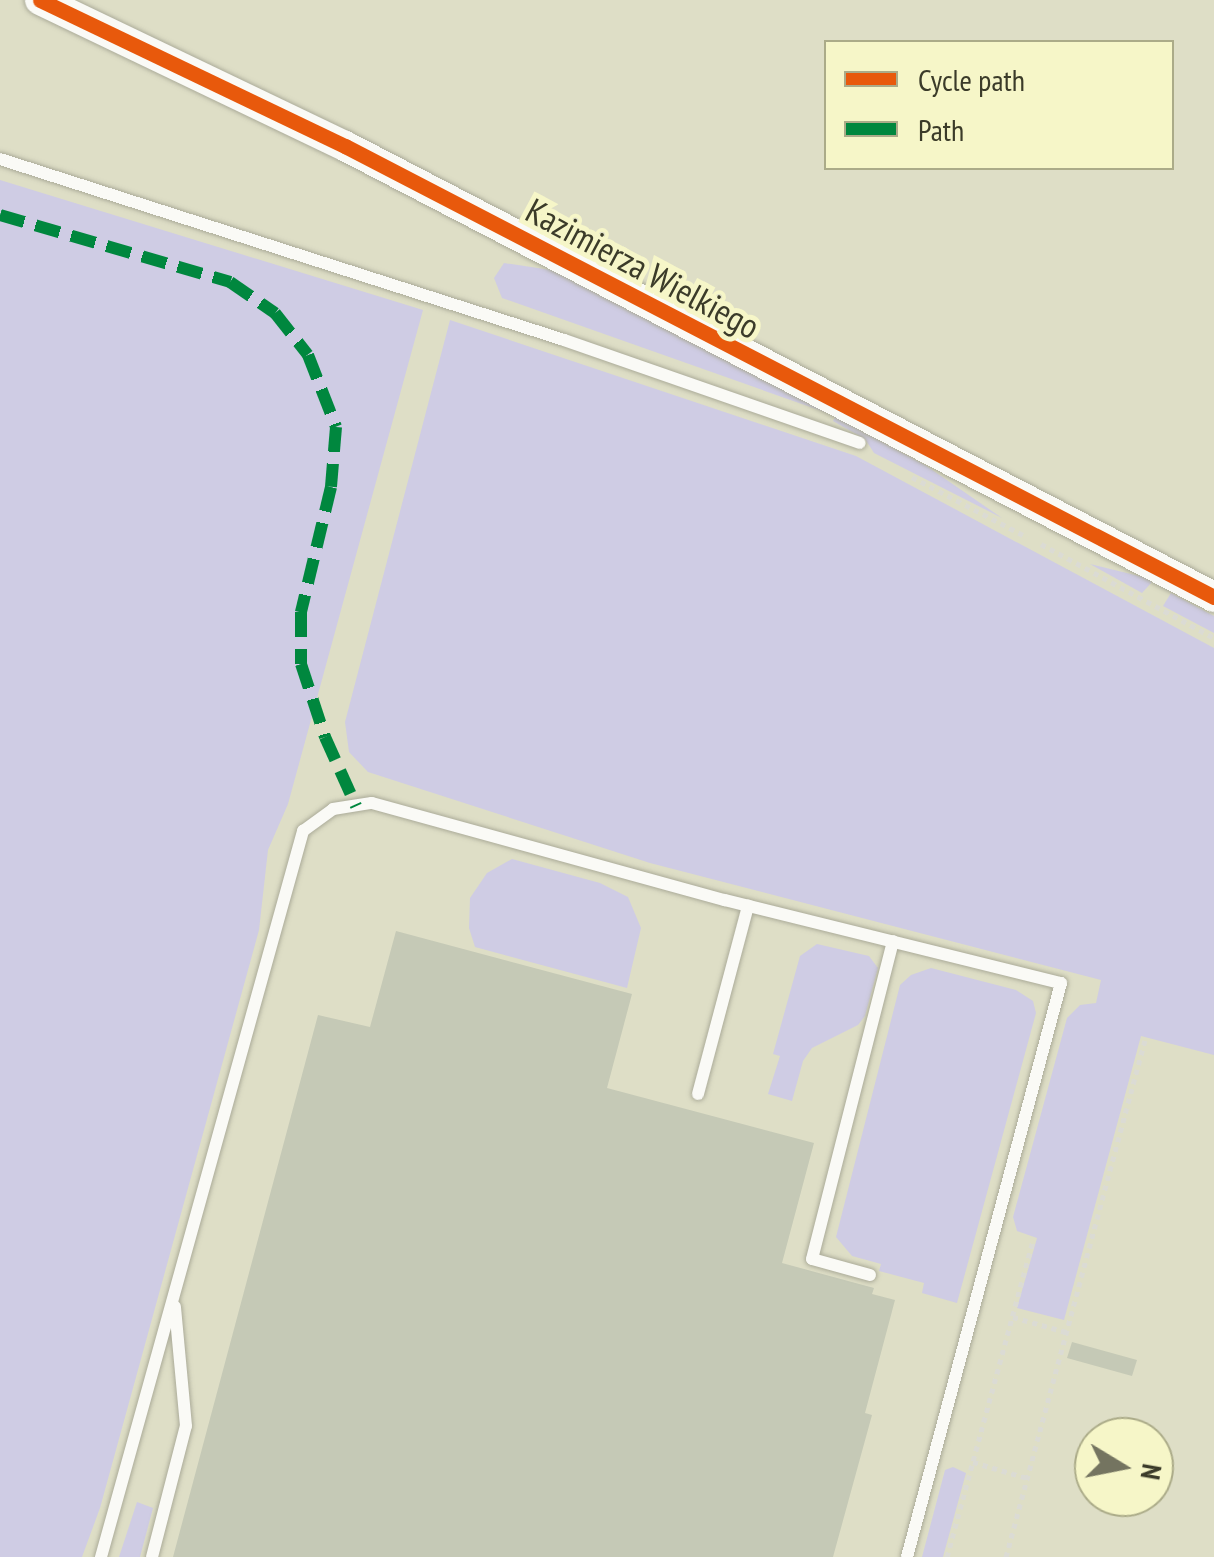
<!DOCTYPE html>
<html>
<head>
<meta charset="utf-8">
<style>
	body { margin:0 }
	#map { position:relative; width:1214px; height:1557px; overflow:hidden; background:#dedec6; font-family:"PT Sans Narrow",sans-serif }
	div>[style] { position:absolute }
	.green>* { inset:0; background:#cfcce4 }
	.building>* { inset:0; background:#c5c9b6 }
	.path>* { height:5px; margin-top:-2.5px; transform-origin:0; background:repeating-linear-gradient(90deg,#dbdbd4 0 5px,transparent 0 10px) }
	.roads { filter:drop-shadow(0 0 2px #abab99) drop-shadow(0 0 2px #abab99) }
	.service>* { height:12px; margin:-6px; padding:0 6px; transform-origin:6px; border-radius:6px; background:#fafaf6 }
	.tertiary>* { height:30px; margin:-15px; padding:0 15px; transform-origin:15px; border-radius:15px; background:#fafaf6 }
	.quiet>* { height:12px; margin-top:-6px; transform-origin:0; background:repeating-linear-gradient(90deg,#00873e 0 25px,transparent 0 37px) }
	.cycleway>* { height:15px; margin:-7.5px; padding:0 7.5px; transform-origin:7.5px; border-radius:7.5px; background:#e8590c }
	span { translate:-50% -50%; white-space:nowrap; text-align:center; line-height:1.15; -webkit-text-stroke:10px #f6f6c8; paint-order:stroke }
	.street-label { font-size:35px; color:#3b3b29 }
	.legend { position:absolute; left:824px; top:40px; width:350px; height:130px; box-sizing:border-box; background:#f6f6c8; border:2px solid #abab88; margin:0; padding:12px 18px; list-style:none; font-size:30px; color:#3b3b29 }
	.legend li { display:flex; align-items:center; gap:20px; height:50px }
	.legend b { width:50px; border:2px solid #abab88 }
	.north { position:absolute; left:1074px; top:1417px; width:100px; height:100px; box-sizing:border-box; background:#f6f6c8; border:2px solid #abab88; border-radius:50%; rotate:100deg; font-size:28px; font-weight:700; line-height:40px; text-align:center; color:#3b3b29 }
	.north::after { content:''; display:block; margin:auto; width:35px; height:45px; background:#747460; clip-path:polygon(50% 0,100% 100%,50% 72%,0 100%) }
</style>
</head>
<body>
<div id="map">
	<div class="green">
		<div style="clip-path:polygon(0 180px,423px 310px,288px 804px,268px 850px,259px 930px,100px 1508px,82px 1557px,0 1557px)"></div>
		<div style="clip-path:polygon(504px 263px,551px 270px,833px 415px,502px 298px,494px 278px)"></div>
		<div style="clip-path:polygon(450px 320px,856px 456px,1214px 648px,1214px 1055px,1141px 1036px,1064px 1320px,1017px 1308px,1037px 1238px,1017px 1231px,1013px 1217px,1067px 1018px,1080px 1005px,1096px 1003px,1101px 980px,650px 863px,368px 772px,349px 752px,345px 722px)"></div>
		<div style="clip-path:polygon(835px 417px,925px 465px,1002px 518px,874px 453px,865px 439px,833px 421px)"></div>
		<div style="clip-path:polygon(1090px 564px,1143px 577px,1152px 582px,1142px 593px)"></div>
		<div style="clip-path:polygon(1171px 593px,1214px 616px,1214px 633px,1163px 606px)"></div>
		<div style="clip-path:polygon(512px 859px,600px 883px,628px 897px,641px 928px,627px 988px,475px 947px,469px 928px,470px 898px,487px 873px)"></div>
		<div style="clip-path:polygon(817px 944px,869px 956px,878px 968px,865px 1016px,858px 1025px,812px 1048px,803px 1061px,792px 1101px,768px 1094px,780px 1056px,773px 1054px,800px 956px)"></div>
		<div style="clip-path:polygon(931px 968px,1016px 990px,1033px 1001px,1036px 1013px,957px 1303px,922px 1293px,924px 1283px,879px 1271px,881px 1264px,852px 1256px,836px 1237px,900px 985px,911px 975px)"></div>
		<div style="clip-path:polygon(953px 1467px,966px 1473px,943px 1557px,922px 1557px,945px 1470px)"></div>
		<div style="clip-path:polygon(137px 1502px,153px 1508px,140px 1557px,119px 1557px)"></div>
	</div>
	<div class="building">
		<div style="clip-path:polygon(396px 931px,632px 994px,607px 1088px,814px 1143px,782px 1263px,874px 1288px,872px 1294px,895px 1300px,865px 1413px,872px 1415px,833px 1557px,173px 1557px,318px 1015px,370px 1027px)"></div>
		<div style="clip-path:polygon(1072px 1342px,1137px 1360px,1132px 1376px,1067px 1358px)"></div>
	</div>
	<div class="path">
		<div style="left:912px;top:477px;width:130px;rotate:27.6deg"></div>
		<div style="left:1041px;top:544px;width:197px;rotate:28.5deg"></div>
		<div style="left:1013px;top:1317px;width:55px;rotate:15.8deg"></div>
		<div style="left:973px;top:1462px;width:56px;rotate:16.5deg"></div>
		<div style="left:947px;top:1557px;width:327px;rotate:-74.8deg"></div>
		<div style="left:1006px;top:1557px;width:535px;rotate:-74.95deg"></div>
	</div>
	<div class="roads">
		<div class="service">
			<div style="left:0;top:159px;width:592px;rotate:17.79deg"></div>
			<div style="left:564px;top:340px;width:313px;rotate:19.2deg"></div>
			<div style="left:698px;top:1094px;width:195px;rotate:-75.1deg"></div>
			<div style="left:870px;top:1275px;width:60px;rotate:-164.6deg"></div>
			<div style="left:812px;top:1259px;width:328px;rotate:-75.7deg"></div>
			<div style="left:101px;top:1557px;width:754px;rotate:-74.45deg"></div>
			<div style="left:303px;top:831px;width:37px;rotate:-36deg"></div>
			<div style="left:333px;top:809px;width:39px;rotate:-9deg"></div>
			<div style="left:372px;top:803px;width:366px;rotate:15.4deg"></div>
			<div style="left:725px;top:900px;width:346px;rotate:13.9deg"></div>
			<div style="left:1061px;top:983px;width:594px;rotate:105.02deg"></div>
			<div style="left:152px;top:1557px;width:135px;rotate:-75.5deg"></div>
			<div style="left:186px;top:1426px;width:120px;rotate:-95.3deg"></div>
		</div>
		<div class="tertiary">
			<div style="left:40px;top:0;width:338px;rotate:25.6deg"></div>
			<div style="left:345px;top:146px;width:979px;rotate:27.43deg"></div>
		</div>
	</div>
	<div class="quiet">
		<div style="left:0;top:215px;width:240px;rotate:16.2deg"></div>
		<div style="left:230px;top:282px;width:55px;rotate:34.6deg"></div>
		<div style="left:275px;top:313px;width:53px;rotate:51.8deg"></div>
		<div style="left:308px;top:355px;width:77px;rotate:68.7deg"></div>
		<div style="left:336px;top:427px;width:60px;rotate:94.8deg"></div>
		<div style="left:331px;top:487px;width:129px;rotate:103.5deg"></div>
		<div style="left:301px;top:612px;width:52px;rotate:90deg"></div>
		<div style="left:301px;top:664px;width:77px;rotate:71.8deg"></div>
		<div style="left:325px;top:737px;width:76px;rotate:65.8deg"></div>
	</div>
	<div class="cycleway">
		<div style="left:40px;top:0;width:338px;rotate:25.6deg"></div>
		<div style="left:345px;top:146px;width:979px;rotate:27.43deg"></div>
	</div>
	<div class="street-label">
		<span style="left:643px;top:268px;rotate:28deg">Kazimierza Wielkiego</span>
	</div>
	<ul class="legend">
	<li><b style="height:12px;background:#e8590c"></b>Cycle path</li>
	<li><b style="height:12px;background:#00873e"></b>Path</li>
	</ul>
	<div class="north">N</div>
</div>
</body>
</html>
